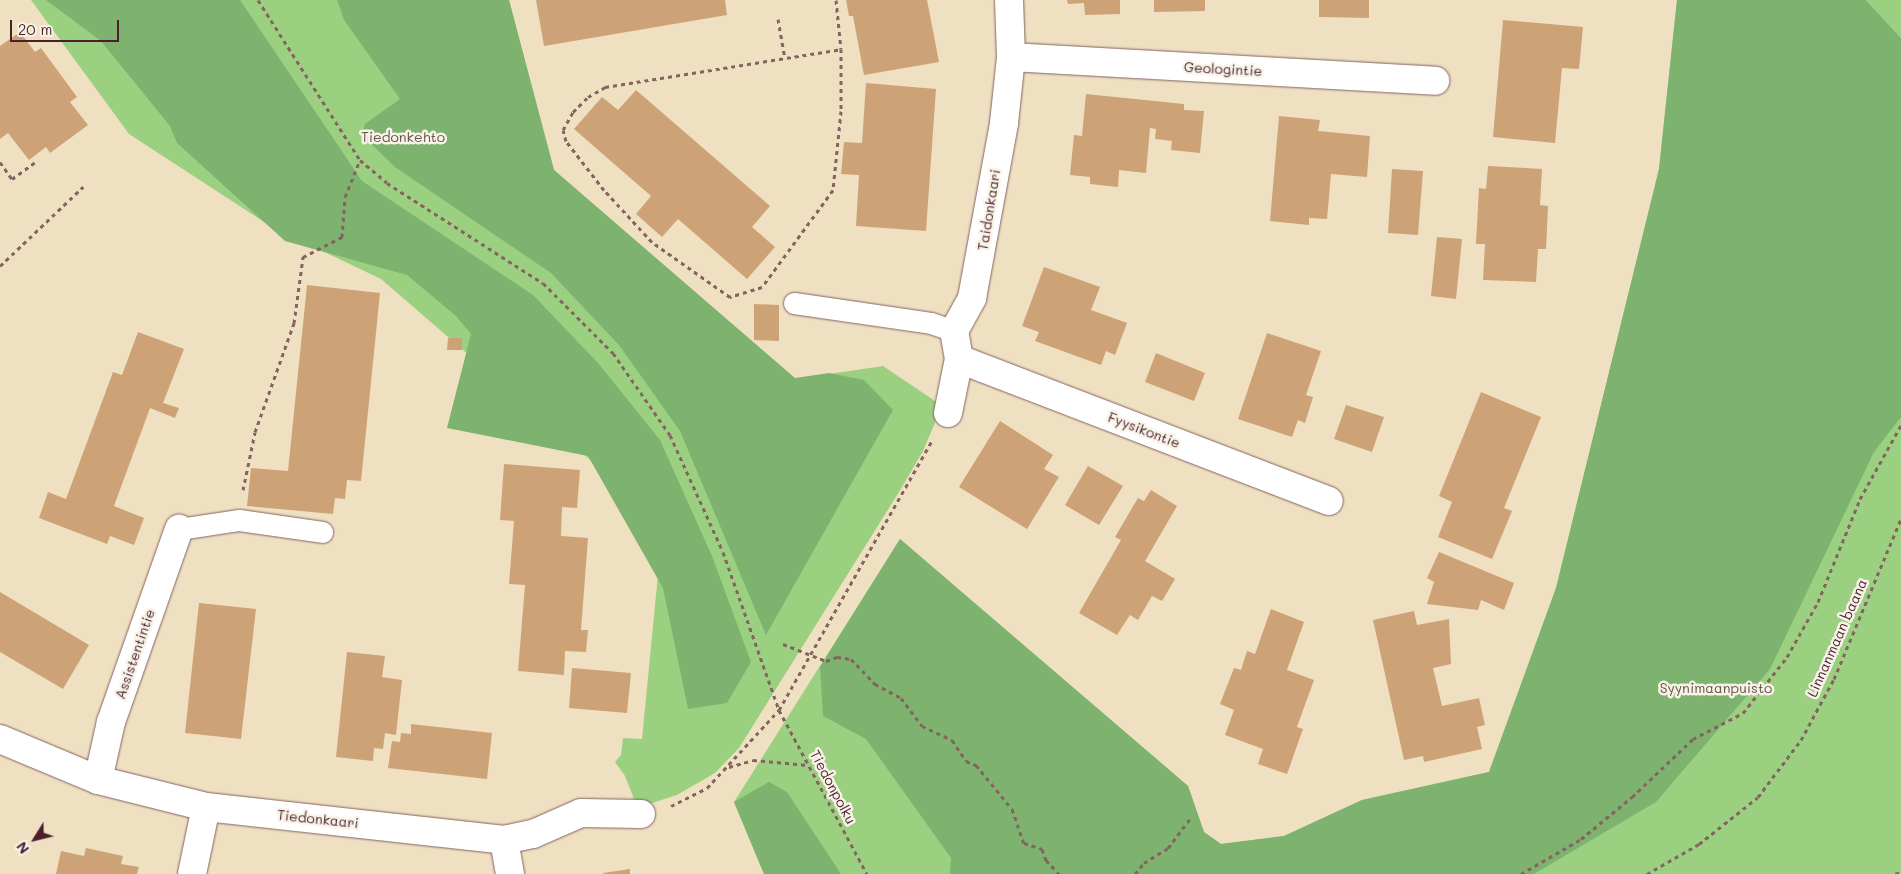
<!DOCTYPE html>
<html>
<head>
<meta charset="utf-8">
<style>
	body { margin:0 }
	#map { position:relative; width:1901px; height:874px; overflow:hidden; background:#f0e0c2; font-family:Mali,sans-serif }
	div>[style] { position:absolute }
	.green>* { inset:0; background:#9cd081 }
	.forest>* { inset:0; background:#7db26f }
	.building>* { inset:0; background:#cda276 }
	.path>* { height:3px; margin-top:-1.5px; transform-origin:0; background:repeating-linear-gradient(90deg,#846360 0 4px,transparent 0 8px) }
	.roads { filter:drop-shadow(0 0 1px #846360) drop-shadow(0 0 1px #846360) }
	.lane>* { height:21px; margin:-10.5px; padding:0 10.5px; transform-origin:10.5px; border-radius:10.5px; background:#fff }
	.street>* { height:28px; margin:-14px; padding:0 14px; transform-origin:14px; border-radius:14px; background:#fff }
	span { translate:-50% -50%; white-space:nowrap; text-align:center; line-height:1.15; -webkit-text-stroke:5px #f7f3e8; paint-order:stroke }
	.street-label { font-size:14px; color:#4a1f2b }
	.park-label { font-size:14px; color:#635445 }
	.north { position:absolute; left:10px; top:814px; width:50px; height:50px; -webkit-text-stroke:4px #f7f3e8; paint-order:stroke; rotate:234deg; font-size:14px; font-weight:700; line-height:20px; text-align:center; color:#4a1f2b }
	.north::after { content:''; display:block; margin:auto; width:18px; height:22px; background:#4a1f2b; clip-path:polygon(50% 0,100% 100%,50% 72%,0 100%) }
	.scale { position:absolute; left:10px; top:20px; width:109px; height:22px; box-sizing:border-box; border:2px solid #4a1f2b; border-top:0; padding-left:6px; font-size:15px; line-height:18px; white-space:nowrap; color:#4a1f2b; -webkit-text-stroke:4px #f7f3e8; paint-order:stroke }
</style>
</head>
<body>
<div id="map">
	<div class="green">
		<div style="clip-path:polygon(31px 0,509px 0,554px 170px,795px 379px,883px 366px,938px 403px,937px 418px,923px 451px,899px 492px,739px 748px,715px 773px,677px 795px,646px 805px,636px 804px,625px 776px,615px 762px,621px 755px,623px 738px,642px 739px,663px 523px,381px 279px,270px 226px,129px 134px)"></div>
		<div style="clip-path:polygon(1677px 0,1901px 150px,1901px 874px,764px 874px,734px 802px,900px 539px,1188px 786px,1204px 832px,1221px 844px,1284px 836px,1362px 800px,1489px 772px,1556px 588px,1659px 169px)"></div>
		<div style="clip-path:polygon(1866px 0,1901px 0,1901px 38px)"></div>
	</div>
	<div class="forest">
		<div style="clip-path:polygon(46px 0,240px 0,362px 181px,533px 295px,598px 363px,660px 440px,712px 556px,751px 662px,727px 703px,688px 709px,663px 588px,588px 456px,447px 428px,471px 334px,456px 316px,407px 275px,285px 241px,177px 143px,170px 126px,101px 41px)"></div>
		<div style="clip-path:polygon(337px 0,509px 0,554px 170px,795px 378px,829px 373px,864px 380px,893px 410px,766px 635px,680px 431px,619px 345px,551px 273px,395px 167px,362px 135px,365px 124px,400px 99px,344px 20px)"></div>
		<div style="clip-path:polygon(1677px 0,1866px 0,1901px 38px,1901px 417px,1874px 452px,1770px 669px,1656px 802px,1534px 874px,950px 874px,951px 858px,866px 739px,823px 716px,820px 667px,900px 539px,1188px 786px,1204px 832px,1221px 844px,1284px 836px,1362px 800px,1489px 772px,1556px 588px,1659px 169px)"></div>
		<div style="clip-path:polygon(769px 782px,787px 792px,841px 874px,764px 874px,734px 802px)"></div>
	</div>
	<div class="building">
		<div style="clip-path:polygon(536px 0,725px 0,727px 15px,544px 46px)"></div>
		<div style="clip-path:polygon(846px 0,927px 0,939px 62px,864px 75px,853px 16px,849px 16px)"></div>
		<div style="clip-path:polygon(1067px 0,1120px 0,1120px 14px,1085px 15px,1084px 3px,1068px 4px)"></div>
		<div style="clip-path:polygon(1154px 0,1205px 0,1205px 11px,1154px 12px)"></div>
		<div style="clip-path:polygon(1319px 0,1369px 0,1369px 18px,1319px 17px)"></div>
		<div style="clip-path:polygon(1503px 20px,1583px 27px,1579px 69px,1562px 68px,1555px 143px,1493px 137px)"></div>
		<div style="clip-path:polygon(20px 32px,35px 52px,41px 48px,77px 97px,70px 102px,88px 125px,50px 153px,46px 147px,29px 160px,8px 133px,0 139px,0 46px)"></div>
		<div style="clip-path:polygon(866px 83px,936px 89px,926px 231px,856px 226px,859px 175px,841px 174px,844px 142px,862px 143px)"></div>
		<div style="clip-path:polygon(636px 90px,770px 206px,752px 227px,775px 247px,747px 279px,678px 219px,662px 237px,636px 214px,651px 196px,574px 129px,602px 97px,618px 110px)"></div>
		<div style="clip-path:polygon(1086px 94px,1184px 104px,1184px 110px,1204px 111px,1200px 153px,1171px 150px,1172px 141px,1155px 139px,1156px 129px,1150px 128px,1146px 173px,1119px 170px,1118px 187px,1090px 184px,1090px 177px,1070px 175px,1074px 135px,1082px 136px)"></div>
		<div style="clip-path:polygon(1279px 116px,1320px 120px,1318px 131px,1370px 136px,1367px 177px,1331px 174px,1327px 219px,1309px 218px,1309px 225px,1270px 221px)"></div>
		<div style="clip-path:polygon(1488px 166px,1542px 169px,1540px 205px,1548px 206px,1546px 249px,1538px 249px,1536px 282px,1483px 280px,1485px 244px,1476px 244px,1479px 188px,1486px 189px)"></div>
		<div style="clip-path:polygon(1392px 169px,1423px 171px,1418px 235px,1388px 233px)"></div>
		<div style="clip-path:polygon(1437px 237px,1462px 239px,1456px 299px,1431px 296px)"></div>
		<div style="clip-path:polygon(1044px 267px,1100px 287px,1091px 310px,1127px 323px,1115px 355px,1106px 351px,1101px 365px,1035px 341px,1039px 332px,1022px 326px)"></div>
		<div style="clip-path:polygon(307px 285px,380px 293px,361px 481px,347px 480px,345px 499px,335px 498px,333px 514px,247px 506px,251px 468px,288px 471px)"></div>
		<div style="clip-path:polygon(754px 304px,779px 305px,779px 341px,754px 340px)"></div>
		<div style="clip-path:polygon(138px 332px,184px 349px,163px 403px,179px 408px,175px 418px,150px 408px,114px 506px,144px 518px,134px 545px,110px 536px,107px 544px,39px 518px,48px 492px,66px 499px,113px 372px,122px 375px)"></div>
		<div style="clip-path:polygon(1267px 333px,1321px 351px,1306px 395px,1313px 397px,1305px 423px,1298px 420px,1292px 437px,1238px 419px)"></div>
		<div style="clip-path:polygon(448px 338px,462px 338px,462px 350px,447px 350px)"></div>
		<div style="clip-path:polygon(1156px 353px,1205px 373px,1194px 401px,1145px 382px)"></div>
		<div style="clip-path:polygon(1481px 392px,1541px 417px,1504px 508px,1512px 511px,1492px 559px,1438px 537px,1452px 502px,1439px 496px)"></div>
		<div style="clip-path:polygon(1346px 405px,1384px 417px,1372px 452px,1334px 439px)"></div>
		<div style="clip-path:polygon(1000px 421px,1053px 455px,1044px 469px,1059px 477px,1027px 529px,959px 487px)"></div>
		<div style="clip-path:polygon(504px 464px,580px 470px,577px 508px,562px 507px,561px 536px,588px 538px,581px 630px,588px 630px,586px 652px,565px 651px,564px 675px,518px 671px,525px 585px,509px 584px,514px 521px,500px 520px)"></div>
		<div style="clip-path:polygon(1088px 466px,1123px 486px,1099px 525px,1065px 505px)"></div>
		<div style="clip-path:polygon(1151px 490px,1177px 506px,1145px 561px,1175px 579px,1162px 601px,1152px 596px,1138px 620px,1130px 615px,1117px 635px,1079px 613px,1121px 540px,1115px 537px,1138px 498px,1144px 501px)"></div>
		<div style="clip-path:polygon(1439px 552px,1514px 583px,1504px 610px,1481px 600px,1478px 610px,1427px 604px,1434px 582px,1427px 578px)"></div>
		<div style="clip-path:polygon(0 592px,89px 645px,63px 689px,0 652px)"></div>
		<div style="clip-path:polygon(199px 603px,256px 609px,241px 739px,185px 733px)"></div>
		<div style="clip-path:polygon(1271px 609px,1304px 622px,1287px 670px,1314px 680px,1297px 727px,1303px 729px,1287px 774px,1258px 764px,1263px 749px,1225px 735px,1234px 710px,1220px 704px,1234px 668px,1241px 670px,1247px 651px,1255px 654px)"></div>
		<div style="clip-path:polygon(1414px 611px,1417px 625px,1449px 619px,1451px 664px,1433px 668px,1442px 706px,1479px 698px,1485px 725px,1477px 727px,1482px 749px,1424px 762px,1423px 756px,1404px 760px,1373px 620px)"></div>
		<div style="clip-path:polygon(347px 652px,385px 656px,382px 677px,402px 680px,396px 735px,385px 733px,383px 749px,374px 748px,373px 761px,336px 757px)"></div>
		<div style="clip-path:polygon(572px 668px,631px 673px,627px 713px,569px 708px)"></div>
		<div style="clip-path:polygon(411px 724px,492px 733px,487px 779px,388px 768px,392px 741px,400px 742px,401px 733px,411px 734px)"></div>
		<div style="clip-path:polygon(86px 848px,123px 856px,121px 864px,139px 867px,137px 874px,56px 874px,61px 851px,84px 856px)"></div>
		<div style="clip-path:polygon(630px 869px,630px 874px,603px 874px,603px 873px)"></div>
	</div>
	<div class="path">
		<div style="left:258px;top:0;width:190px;rotate:57.5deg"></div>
		<div style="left:360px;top:160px;width:35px;rotate:40deg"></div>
		<div style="left:387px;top:183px;width:185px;rotate:32.7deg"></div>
		<div style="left:543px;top:283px;width:99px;rotate:45deg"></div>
		<div style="left:613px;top:353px;width:100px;rotate:55.2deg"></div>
		<div style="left:670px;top:435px;width:128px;rotate:65.6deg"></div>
		<div style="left:723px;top:552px;width:168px;rotate:70.5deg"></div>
		<div style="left:779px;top:710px;width:186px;rotate:61.8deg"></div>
		<div style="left:836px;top:0;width:49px;rotate:84.2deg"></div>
		<div style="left:778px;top:19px;width:40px;rotate:80deg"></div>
		<div style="left:841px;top:49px;width:62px;rotate:90deg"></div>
		<div style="left:841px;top:111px;width:79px;rotate:95.8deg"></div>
		<div style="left:833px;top:190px;width:120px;rotate:126.2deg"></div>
		<div style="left:762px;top:287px;width:34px;rotate:163deg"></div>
		<div style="left:730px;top:297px;width:95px;rotate:-144.8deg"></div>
		<div style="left:652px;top:242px;width:71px;rotate:-132.7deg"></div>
		<div style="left:604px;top:190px;width:62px;rotate:-127.8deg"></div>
		<div style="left:566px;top:141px;width:11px;rotate:-105deg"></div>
		<div style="left:563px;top:130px;width:21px;rotate:-61deg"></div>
		<div style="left:573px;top:112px;width:21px;rotate:-45deg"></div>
		<div style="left:588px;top:97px;width:20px;rotate:-30deg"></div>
		<div style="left:605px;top:87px;width:239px;rotate:-9.1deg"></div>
		<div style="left:0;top:162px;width:21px;rotate:55deg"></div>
		<div style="left:12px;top:179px;width:31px;rotate:-36deg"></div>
		<div style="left:0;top:266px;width:115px;rotate:-43.6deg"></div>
		<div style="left:243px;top:490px;width:59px;rotate:-78.3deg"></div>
		<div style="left:255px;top:432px;width:116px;rotate:-70.3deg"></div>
		<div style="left:294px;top:323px;width:67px;rotate:-82.2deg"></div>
		<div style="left:303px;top:257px;width:44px;rotate:-27.1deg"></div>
		<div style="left:342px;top:237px;width:40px;rotate:-85.7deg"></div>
		<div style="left:345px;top:197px;width:40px;rotate:-68deg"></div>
		<div style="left:783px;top:644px;width:46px;rotate:21.6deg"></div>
		<div style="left:826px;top:661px;width:12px;rotate:-20deg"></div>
		<div style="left:837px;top:657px;width:14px;rotate:8deg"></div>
		<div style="left:851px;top:659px;width:35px;rotate:46deg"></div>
		<div style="left:875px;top:684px;width:30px;rotate:28deg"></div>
		<div style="left:901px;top:698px;width:35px;rotate:53deg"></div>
		<div style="left:922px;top:726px;width:33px;rotate:25deg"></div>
		<div style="left:952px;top:740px;width:25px;rotate:56deg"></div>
		<div style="left:966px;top:761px;width:11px;rotate:22deg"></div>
		<div style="left:976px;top:765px;width:57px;rotate:50.7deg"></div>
		<div style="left:1012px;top:809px;width:36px;rotate:71deg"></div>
		<div style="left:1024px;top:843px;width:19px;rotate:18deg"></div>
		<div style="left:1042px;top:849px;width:12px;rotate:70deg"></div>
		<div style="left:1046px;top:860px;width:19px;rotate:47deg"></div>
		<div style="left:729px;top:767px;width:25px;rotate:-16deg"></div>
		<div style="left:753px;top:760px;width:55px;rotate:5.2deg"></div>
		<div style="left:671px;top:806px;width:40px;rotate:-26.6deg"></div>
		<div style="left:707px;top:788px;width:106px;rotate:-47.3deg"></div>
		<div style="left:779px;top:710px;width:309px;rotate:-60.4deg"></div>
		<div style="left:1135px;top:874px;width:14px;rotate:-51deg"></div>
		<div style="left:1144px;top:863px;width:28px;rotate:-32deg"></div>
		<div style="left:1168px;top:848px;width:40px;rotate:-53deg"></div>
		<div style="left:1521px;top:874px;width:69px;rotate:-30.3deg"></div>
		<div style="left:1581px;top:839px;width:66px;rotate:-39.5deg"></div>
		<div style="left:1632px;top:797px;width:84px;rotate:-43.6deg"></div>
		<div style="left:1693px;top:739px;width:56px;rotate:-27.5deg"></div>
		<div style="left:1743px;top:713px;width:71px;rotate:-51.8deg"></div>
		<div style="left:1787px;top:657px;width:63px;rotate:-60.6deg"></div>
		<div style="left:1818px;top:602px;width:111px;rotate:-67.8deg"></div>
		<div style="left:1860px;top:499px;width:85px;rotate:-61deg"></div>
		<div style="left:1647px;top:874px;width:60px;rotate:-30deg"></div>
		<div style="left:1699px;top:844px;width:75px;rotate:-38.5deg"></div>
		<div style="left:1758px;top:797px;width:71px;rotate:-53deg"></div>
		<div style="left:1801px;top:740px;width:69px;rotate:-61.6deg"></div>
		<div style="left:1834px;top:679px;width:173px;rotate:-67.3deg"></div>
		<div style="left:1895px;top:874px;width:6px;rotate:-18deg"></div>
	</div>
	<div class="roads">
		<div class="lane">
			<div style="left:794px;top:303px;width:138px;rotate:8.3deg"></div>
			<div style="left:931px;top:323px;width:24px;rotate:19deg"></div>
			<div style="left:179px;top:529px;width:61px;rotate:-8.5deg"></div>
			<div style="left:239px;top:520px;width:84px;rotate:8.2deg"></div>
		</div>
		<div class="street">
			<div style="left:1011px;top:57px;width:425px;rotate:3.2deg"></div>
			<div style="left:959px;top:359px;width:396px;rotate:21deg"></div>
			<div style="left:948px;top:413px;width:55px;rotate:-78.5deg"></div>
			<div style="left:959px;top:359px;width:28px;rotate:-100deg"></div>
			<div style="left:954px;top:331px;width:38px;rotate:-61deg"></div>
			<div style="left:972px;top:298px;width:178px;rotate:-79.6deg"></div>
			<div style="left:1004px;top:123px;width:66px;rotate:-83.9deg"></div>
			<div style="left:1011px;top:57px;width:57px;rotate:-92deg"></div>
			<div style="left:0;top:739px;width:106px;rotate:22.7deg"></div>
			<div style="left:98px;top:780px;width:111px;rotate:14deg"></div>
			<div style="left:206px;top:807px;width:300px;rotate:6.3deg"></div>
			<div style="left:504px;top:840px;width:30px;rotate:-12deg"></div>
			<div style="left:533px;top:834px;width:52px;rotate:-23.6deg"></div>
			<div style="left:581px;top:813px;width:60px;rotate:1deg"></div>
			<div style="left:98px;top:780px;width:59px;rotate:-77.4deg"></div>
			<div style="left:111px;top:722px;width:205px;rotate:-70.6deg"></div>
			<div style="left:504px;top:840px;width:35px;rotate:80deg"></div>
			<div style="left:192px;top:874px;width:68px;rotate:-78.2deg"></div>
		</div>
	</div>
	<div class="street-label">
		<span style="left:1223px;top:69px;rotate:3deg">Geologintie</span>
		<span style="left:989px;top:210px;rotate:-81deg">Taidonkaari</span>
		<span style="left:1144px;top:430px;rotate:21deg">Fyysikontie</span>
		<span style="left:1837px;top:638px;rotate:-66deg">Linnanmaan baana</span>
		<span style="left:135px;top:654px;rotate:-71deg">Assistentintie</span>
		<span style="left:833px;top:787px;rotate:62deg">Tiedonpolku</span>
		<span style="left:318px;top:819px;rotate:6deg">Tiedonkaari</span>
	</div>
	<div class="park-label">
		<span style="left:403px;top:137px">Tiedonkehto</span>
		<span style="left:1716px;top:688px">Syynimaanpuisto</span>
	</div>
	<div class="north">N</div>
	<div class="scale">20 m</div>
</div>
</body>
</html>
